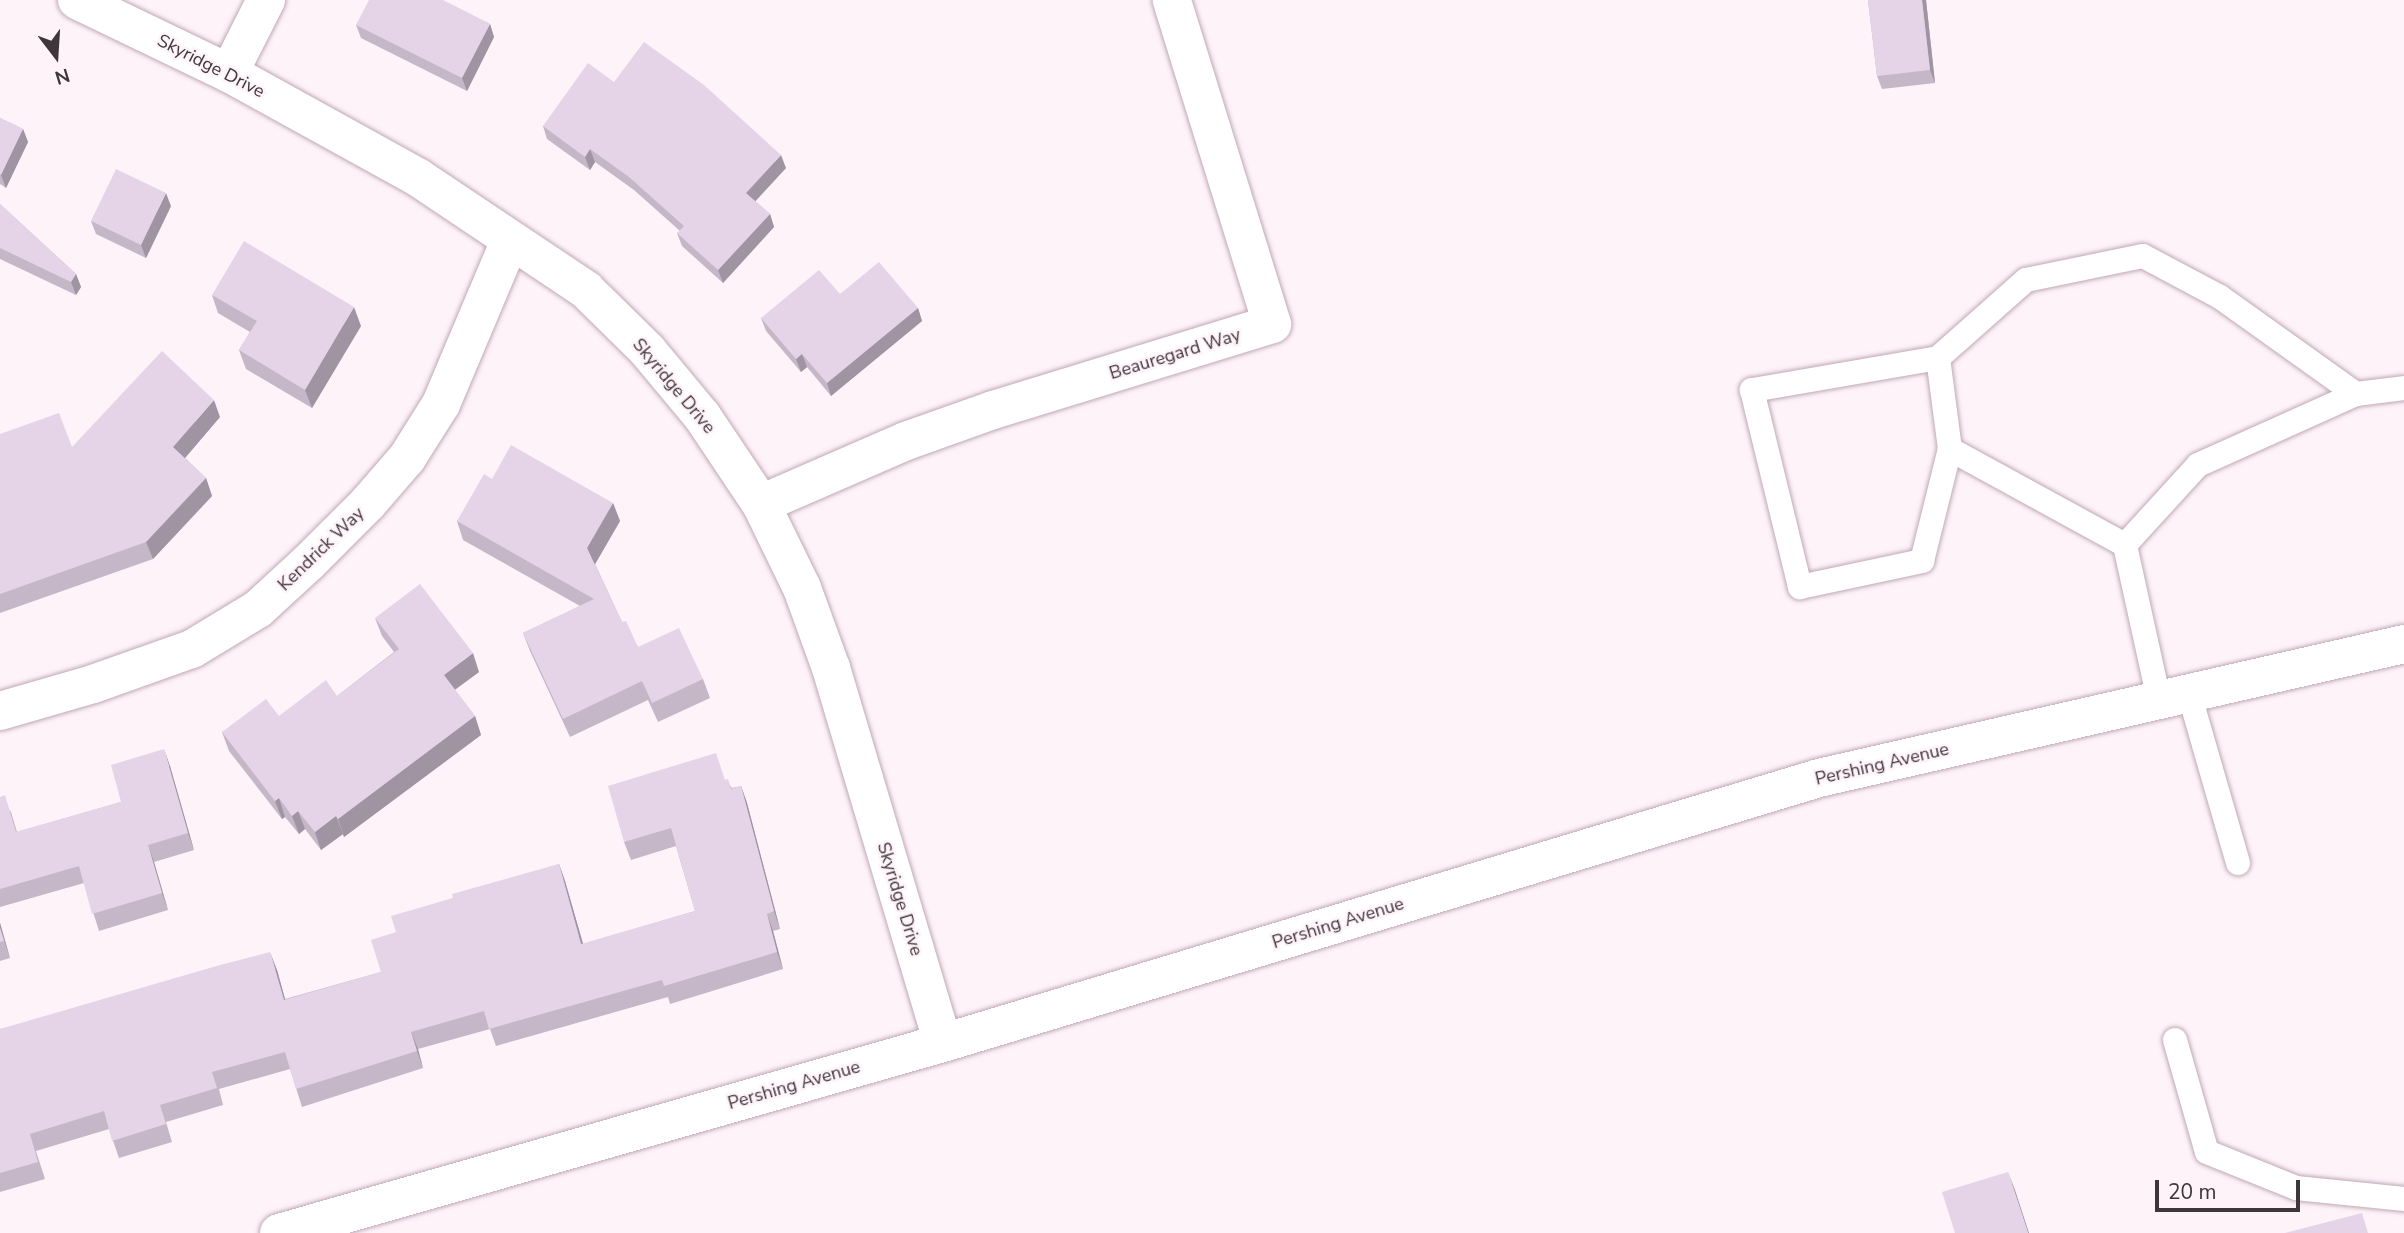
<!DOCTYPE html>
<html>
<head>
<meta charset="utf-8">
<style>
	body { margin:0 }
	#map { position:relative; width:2404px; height:1233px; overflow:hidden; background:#fef3f9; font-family:"Nunito Sans",sans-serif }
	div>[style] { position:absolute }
	.roads { filter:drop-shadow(0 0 2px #c0a8b5) drop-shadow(0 0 2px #c0a8b5) }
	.service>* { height:24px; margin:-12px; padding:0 12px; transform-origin:12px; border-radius:12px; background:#fff }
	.minor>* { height:38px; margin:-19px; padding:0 19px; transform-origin:19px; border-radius:19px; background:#fff }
	.tertiary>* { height:38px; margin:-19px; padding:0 19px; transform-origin:19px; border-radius:19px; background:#fff }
	.wall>* { inset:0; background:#c5b6c8 }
	.shaded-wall>* { inset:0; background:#a094a2 }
	.building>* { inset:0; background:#e5d4e8 }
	span { translate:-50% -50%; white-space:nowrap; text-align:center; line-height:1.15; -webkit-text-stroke:5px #fef3f9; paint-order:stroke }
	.street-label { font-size:18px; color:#3f363b }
	.north { position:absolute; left:21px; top:21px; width:70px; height:70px; -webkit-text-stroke:5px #fef3f9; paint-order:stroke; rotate:163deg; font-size:19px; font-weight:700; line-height:28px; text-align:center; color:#3f363b }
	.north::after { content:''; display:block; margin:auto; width:24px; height:32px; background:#3f363b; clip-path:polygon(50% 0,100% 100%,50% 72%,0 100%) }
	.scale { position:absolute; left:2155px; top:1180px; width:145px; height:32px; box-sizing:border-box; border:4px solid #3f363b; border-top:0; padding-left:9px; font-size:21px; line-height:24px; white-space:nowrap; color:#3f363b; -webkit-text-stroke:5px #fef3f9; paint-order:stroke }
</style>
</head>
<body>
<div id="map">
	<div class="roads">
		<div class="service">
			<div style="left:1938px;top:358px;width:189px;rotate:170.2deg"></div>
			<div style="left:1752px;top:390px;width:203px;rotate:76.3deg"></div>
			<div style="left:1800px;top:587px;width:125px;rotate:-12deg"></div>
			<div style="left:1922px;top:561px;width:115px;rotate:-76deg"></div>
			<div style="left:2125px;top:545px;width:200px;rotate:-151.3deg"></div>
			<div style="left:1950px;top:449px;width:92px;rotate:-97.5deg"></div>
			<div style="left:1938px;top:358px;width:118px;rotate:-41.6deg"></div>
			<div style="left:2026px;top:280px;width:119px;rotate:-11.6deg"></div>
			<div style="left:2143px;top:256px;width:87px;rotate:28deg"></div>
			<div style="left:2220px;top:297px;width:167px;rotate:35.5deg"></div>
			<div style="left:2189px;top:693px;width:177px;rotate:73.9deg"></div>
			<div style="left:2159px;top:700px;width:159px;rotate:-102.4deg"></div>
			<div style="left:2125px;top:545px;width:108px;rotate:-47.6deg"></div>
			<div style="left:2198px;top:465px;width:173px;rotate:-24.2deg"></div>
			<div style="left:2356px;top:394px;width:48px;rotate:-7.1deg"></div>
			<div style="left:2175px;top:1040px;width:116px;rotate:74.1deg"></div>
			<div style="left:2207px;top:1152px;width:96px;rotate:22deg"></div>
			<div style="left:2296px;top:1188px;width:109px;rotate:5.8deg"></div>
		</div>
		<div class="minor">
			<div style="left:77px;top:0;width:169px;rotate:25.7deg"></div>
			<div style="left:229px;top:73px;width:217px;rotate:28.9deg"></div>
			<div style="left:419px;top:178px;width:201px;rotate:33.8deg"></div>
			<div style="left:586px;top:290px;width:86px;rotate:44.5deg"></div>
			<div style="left:647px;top:350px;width:86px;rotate:50.2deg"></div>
			<div style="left:702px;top:416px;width:106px;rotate:56.2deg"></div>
			<div style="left:761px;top:504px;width:93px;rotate:64deg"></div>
			<div style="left:802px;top:588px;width:85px;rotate:70.1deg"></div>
			<div style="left:831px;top:668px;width:391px;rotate:73.4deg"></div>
			<div style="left:229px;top:73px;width:82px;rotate:-63.1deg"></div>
			<div style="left:761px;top:504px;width:158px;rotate:-23.5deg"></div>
			<div style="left:906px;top:441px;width:92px;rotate:-19.6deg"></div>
			<div style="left:993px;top:410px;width:292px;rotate:-17.1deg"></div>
			<div style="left:1272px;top:324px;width:339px;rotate:-107.2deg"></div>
			<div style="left:0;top:711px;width:97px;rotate:-16.2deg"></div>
			<div style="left:93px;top:684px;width:105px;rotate:-19.5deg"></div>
			<div style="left:192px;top:649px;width:77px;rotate:-31.2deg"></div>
			<div style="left:258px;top:609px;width:69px;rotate:-42.7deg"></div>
			<div style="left:309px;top:562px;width:83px;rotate:-45deg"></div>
			<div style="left:368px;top:503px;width:60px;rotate:-49.1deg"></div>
			<div style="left:407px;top:458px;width:64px;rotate:-57.8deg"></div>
			<div style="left:441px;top:404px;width:177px;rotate:-67.1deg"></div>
		</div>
		<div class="tertiary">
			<div style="left:279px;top:1233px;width:691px;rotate:-15.97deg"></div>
			<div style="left:943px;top:1043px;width:915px;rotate:-16.83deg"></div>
			<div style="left:1819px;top:778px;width:600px;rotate:-12.9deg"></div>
		</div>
	</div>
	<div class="wall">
		<div style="clip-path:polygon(1868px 0,1926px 0,1935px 83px,1882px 89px,1877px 76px)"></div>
		<div style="clip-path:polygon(450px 4px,490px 24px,494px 37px,467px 91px,361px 38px,356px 25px)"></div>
		<div style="clip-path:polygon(614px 82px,786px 168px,755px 201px,770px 214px,774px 227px,723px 283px,682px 246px,677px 233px,680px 231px,634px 190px,595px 162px,590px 170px,547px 139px,543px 126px)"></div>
		<div style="clip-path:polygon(0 118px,23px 129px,28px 142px,6px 188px,0 184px)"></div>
		<div style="clip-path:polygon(0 204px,76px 274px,81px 287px,76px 295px,0 259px)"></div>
		<div style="clip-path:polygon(171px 206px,146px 258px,96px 234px,91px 221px)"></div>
		<div style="clip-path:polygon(840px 294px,918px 308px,922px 321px,831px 396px,807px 367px,801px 372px,766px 331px,761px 318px)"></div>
		<div style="clip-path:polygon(212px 295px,361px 326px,312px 408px,246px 369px,239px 350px,250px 332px,218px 313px)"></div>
		<div style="clip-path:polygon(220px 417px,185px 458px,206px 478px,212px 496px,153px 559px,0 613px,0 434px,72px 447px)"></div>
		<div style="clip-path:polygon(492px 479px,613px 503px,620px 521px,595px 564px,622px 622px,638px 647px,703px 679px,710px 698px,658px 722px,648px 700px,570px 737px,530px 651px,523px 633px,580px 606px,463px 540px,457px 521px)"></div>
		<div style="clip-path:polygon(375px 618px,479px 672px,455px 690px,475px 716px,481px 735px,344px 837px,343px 834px,321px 850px,305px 829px,299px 834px,285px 817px,282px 819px,229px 751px,222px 732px,279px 716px,337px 696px,394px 652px,382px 636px)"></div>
		<div style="clip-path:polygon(170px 766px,194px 850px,154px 862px,168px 910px,99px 931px,84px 883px,0 907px,0 797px,11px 812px,17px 832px,121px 802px)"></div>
		<div style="clip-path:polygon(726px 780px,732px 788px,741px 786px,747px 803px,780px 929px,773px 931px,783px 969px,670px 1004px,668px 997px,496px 1046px,490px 1029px,418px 1049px,423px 1068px,302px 1107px,290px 1069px,219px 1089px,223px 1105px,166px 1122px,172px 1142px,119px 1158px,109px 1129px,36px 1151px,45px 1179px,0 1192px,0 1029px,277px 970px,285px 999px,381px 972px,396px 932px,453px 898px,559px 864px,565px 881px,583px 944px,695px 911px,676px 846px,631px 860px,624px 842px)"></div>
		<div style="clip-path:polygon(0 923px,10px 958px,0 961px)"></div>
	</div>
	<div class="shaded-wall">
		<div style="clip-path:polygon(1922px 0,1926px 0,1935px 83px,1930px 70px)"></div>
		<div style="clip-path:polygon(490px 24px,494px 37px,467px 91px,462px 78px)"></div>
		<div style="clip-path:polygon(23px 129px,28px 142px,6px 188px,1px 175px)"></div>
		<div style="clip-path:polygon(590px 149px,595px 162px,590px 170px,585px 157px)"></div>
		<div style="clip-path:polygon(781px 155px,786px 168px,751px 206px,746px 193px)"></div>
		<div style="clip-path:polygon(166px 193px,171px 206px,146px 258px,141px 245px)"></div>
		<div style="clip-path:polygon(770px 214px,774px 227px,723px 283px,718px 270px)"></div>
		<div style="clip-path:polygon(76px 274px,81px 287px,76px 295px,71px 282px)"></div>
		<div style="clip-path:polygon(354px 307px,361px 326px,312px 408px,305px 390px)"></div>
		<div style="clip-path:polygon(918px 308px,922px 321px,831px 396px,827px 383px)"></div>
		<div style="clip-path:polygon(802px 354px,807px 367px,801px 372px,796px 359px)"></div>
		<div style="clip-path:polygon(214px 400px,220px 417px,179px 465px,173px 447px)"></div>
		<div style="clip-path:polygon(206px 478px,212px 496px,153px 559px,146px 542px)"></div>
		<div style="clip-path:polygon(613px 503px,620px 521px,594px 566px,587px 548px)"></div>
		<div style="clip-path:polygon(473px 653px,479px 672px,450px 693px,444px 675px)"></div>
		<div style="clip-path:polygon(475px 716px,481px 735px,344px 837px,338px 819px)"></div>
		<div style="clip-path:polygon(164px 749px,170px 766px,194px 850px,188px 833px)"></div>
		<div style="clip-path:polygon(741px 786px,747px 803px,780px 929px,774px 911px)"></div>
		<div style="clip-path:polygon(279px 798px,285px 817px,282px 819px,275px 801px)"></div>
		<div style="clip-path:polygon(298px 811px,305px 829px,299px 834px,292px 816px)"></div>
		<div style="clip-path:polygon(336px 816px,343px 834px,321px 850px,315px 832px)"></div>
		<div style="clip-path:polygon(148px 845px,154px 862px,168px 910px,162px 893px)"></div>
		<div style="clip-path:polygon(559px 864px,565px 881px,588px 961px,581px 944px)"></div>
		<div style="clip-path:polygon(767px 914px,773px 931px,783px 969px,777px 952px)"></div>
		<div style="clip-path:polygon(0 923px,10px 958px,0 928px)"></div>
		<div style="clip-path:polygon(270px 952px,277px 970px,290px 1017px,284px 1000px)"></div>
		<div style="clip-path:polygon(411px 1032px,418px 1049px,423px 1068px,417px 1051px)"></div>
		<div style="clip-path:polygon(2008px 1172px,2015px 1190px,2029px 1233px,2028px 1233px)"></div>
	</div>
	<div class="building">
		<div style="clip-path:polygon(369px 0,443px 0,490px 24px,462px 78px,356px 25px)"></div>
		<div style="clip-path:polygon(1868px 0,1922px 0,1930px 70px,1877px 76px)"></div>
		<div style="clip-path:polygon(644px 42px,704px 85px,781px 155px,746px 193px,770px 214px,718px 270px,677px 233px,684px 226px,629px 177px,590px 149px,585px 157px,543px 126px,588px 63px,614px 82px)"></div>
		<div style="clip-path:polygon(0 118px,23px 129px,1px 175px,0 174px)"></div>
		<div style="clip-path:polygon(116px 169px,166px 193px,141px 245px,91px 221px)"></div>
		<div style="clip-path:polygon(0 204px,76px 274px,71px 282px,0 248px)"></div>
		<div style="clip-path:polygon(244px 241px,354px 307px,305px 390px,239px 350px,257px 321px,212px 295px)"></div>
		<div style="clip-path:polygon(879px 262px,918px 308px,827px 383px,802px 354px,796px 359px,761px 318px,819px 270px,840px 294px)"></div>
		<div style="clip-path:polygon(162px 351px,214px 400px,173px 447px,206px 478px,146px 542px,0 594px,0 434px,59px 413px,72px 447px)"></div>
		<div style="clip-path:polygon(511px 445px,613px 503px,587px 548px,622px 622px,626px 621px,638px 647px,679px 628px,703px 679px,652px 703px,642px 681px,563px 719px,523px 633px,594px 599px,457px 521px,484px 474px,492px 479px)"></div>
		<div style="clip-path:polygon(420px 584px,473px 653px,444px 675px,475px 716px,338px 819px,336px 816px,315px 832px,298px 811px,292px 816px,279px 798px,275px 801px,222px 732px,266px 699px,279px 716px,326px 680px,337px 696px,399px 649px,375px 618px)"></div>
		<div style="clip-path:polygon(164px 749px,188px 833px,148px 845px,162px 893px,92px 914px,79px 866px,0 889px,0 797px,5px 795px,16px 832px,121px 802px,111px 765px)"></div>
		<div style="clip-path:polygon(716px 753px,725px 780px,728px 779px,731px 789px,741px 786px,774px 911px,767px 914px,777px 952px,664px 986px,662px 980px,489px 1029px,484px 1011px,411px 1032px,417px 1051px,296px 1089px,285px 1052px,212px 1072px,217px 1088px,160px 1105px,166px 1124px,112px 1141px,104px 1111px,30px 1134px,38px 1162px,0 1173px,0 1029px,220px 965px,270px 952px,284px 1000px,381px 972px,371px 940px,396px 932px,391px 916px,453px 898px,452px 894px,559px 864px,581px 944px,695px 911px,671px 828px,624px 842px,608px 786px)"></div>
		<div style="clip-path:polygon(0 928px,4px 941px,0 942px)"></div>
		<div style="clip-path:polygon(2008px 1172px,2028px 1233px,1955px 1233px,1942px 1192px)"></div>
		<div style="clip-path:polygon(2362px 1213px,2368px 1233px,2285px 1233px)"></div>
	</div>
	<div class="street-label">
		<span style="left:211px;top:66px;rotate:27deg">Skyridge Drive</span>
		<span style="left:1175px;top:354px;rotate:-17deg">Beauregard Way</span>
		<span style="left:674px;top:386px;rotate:50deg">Skyridge Drive</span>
		<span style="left:321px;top:549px;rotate:-44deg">Kendrick Way</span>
		<span style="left:1882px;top:764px;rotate:-13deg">Pershing Avenue</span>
		<span style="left:900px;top:899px;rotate:73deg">Skyridge Drive</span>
		<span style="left:1338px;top:923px;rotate:-17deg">Pershing Avenue</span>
		<span style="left:794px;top:1085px;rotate:-16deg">Pershing Avenue</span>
	</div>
	<div class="north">N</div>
	<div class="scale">20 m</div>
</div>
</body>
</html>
